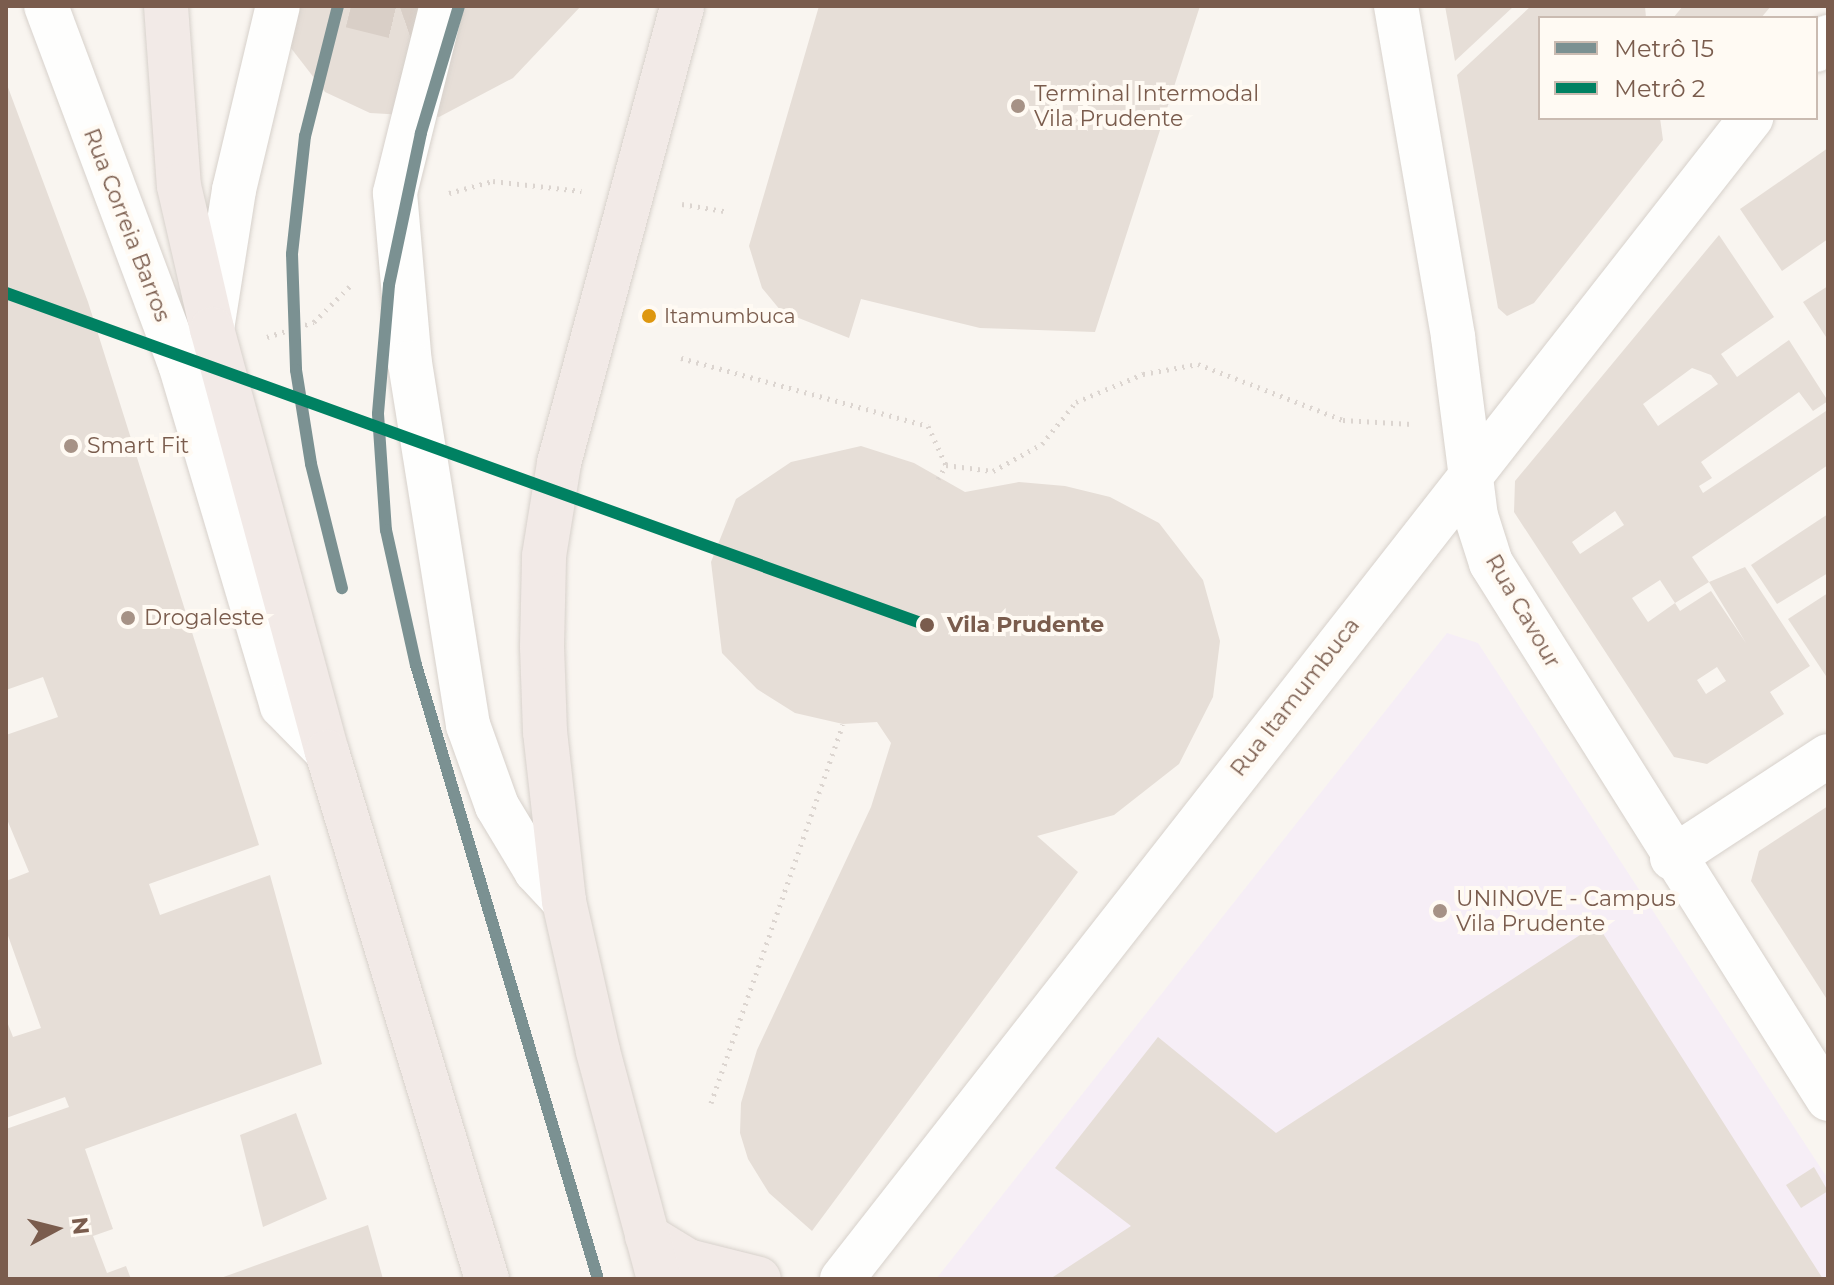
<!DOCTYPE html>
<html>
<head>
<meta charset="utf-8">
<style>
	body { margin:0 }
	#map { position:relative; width:1834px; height:1285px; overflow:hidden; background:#f9f5f0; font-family:Montserrat,sans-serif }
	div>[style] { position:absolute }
	.education>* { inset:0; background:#f6eef6 }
	.building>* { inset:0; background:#e6ded7 }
	.minor-tunnel>* { height:44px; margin-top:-22px; transform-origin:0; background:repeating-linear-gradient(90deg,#d9cfc7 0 44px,transparent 0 66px) }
	.path>* { height:5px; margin-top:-2.5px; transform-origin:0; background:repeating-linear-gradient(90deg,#dcd5d0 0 2px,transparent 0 8px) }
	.roads { filter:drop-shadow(0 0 2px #d7d1cb) drop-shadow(0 0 2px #d7d1cb) }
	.minor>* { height:44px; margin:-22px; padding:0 22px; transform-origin:22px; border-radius:22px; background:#fefefd }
	.highway>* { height:44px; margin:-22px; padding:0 22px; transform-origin:22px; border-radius:22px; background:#f2eae7 }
	.metro-1>* { height:12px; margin:-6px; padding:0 6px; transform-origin:6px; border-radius:6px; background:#7b9192 }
	.metro-2>* { height:12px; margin:-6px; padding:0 6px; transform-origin:6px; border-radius:6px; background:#008162 }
	.dots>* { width:22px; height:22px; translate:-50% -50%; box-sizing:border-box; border:4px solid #fffaf3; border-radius:50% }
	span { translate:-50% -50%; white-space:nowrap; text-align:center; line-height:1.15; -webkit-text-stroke:8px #fffaf3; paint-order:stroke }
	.bus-label { font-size:20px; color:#7a5c4d }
	.left { translate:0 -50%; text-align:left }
	.poi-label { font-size:22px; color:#7a5c4d }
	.street-label { font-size:22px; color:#7a5c4d }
	.stop-label { font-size:22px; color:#7a5c4d; font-weight:700 }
	.frame { position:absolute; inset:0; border:8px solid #7a5c4d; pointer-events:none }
	.legend { position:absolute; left:1538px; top:16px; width:280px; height:104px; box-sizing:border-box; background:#fffaf3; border:2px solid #cabbb1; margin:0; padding:10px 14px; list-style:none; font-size:24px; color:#7a5c4d }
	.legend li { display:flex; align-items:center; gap:16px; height:40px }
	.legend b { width:40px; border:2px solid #cabbb1 }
	.north { position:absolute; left:16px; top:1189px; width:80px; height:80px; -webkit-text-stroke:6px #fffaf3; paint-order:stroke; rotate:83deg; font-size:22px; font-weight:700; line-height:32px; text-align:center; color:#7a5c4d }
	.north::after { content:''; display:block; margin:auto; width:28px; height:36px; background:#7a5c4d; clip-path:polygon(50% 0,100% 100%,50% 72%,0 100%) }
</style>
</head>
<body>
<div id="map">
	<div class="education">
		<div style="clip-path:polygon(1447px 633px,1478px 643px,1828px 1179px,1828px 1279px,936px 1279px)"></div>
	</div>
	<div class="building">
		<div style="clip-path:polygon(270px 6px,581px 6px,513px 78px,439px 117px,370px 113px,325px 92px,287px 43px)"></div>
		<div style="clip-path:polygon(819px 6px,1200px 6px,1095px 332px,980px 328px,861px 299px,849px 338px,781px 311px,762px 288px,749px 246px)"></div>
		<div style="clip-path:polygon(1445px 6px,1514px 6px,1455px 61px)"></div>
		<div style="clip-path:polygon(1531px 6px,1645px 6px,1646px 18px,1540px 18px,1540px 118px,1660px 118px,1663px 140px,1534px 303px,1507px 316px,1498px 308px,1457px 75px)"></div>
		<div style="clip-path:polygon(1683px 6px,1771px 6px,1761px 18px,1673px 18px)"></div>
		<div style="clip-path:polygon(6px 82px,88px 302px,259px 845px,149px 884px,160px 915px,270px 875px,322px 1064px,85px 1149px,113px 1229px,93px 1236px,107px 1273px,126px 1266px,131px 1279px,6px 1279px,6px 1129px,69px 1107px,65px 1097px,6px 1118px,6px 1019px,13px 1037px,41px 1028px,6px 930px,6px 881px,29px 872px,6px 817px,6px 735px,58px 717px,43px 677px,6px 690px)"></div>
		<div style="clip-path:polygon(1828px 148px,1828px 239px,1782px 271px,1740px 209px)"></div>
		<div style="clip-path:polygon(evenodd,1719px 235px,1774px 317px,1721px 354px,1737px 377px,1789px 340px,1828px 401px,1813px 411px,1799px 392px,1701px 462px,1712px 478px,1699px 486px,1703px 493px,1826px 411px,1828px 465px,1692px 557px,1709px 582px,1675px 603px,1660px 580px,1632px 598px,1648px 622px,1675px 603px,1680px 611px,1711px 591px,1746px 643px,1709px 582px,1745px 567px,1810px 666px,1770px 692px,1784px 714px,1707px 764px,1674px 757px,1514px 512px,1515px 481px,1719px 235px,1692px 368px,1711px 375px,1718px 384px,1658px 426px,1643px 404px,1692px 368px,1719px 235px,1615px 511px,1624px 525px,1580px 554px,1572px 542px,1615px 511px,1719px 235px,1717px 667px,1726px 681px,1706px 694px,1697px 680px,1717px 667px)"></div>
		<div style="clip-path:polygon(1828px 286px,1828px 340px,1803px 302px)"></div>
		<div style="clip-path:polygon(861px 446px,914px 463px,965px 492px,1019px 482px,1065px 486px,1110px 497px,1159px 523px,1203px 580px,1220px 641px,1213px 697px,1179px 764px,1114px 815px,1037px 836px,1078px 872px,812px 1231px,769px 1193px,748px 1159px,740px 1133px,741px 1103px,757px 1050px,871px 807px,891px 743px,877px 722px,843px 724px,795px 713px,757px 689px,722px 653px,711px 562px,736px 499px,791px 462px)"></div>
		<div style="clip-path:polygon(1828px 514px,1828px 573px,1777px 604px,1751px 565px)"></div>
		<div style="clip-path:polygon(1828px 593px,1828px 679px,1788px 619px)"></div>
		<div style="clip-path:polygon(1828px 806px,1828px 1001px,1751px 881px,1759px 851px)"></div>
		<div style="clip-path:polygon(1597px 924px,1823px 1279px,1050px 1279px,1131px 1226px,1055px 1168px,1158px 1037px,1276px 1133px)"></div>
		<div style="clip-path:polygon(296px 1113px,327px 1199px,263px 1227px,240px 1135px)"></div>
		<div style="clip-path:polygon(1814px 1167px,1828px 1191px,1801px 1208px,1786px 1185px)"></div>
		<div style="clip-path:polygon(368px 1225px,383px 1279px,218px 1279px)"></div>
	</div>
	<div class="minor-tunnel">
		<div style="left:351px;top:6px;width:55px;rotate:13.8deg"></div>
		<div style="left:404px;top:19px;width:39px;rotate:-19deg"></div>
	</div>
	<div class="path">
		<div style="left:449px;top:193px;width:46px;rotate:-15.3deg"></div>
		<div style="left:493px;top:181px;width:89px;rotate:6.5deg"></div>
		<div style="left:682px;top:204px;width:43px;rotate:9.5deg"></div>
		<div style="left:267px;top:337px;width:49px;rotate:-17.7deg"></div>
		<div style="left:314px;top:322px;width:52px;rotate:-45deg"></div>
		<div style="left:681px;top:358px;width:256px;rotate:15.4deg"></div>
		<div style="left:928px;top:426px;width:43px;rotate:65.2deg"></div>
		<div style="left:938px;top:479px;width:16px;rotate:-60deg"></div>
		<div style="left:946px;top:465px;width:47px;rotate:7.3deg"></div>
		<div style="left:993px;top:471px;width:56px;rotate:-28.9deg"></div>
		<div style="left:1042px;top:444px;width:54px;rotate:-51deg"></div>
		<div style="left:1076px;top:402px;width:73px;rotate:-22.7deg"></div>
		<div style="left:1143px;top:374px;width:56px;rotate:-10.3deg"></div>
		<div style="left:1198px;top:364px;width:155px;rotate:21.1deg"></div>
		<div style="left:1343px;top:420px;width:69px;rotate:3.3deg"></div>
		<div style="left:711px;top:1103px;width:401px;rotate:-70.8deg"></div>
	</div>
	<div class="roads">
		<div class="minor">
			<div style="left:46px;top:6px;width:382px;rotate:69.5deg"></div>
			<div style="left:180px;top:364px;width:357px;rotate:73.4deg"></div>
			<div style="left:282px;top:706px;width:64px;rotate:45.6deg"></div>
			<div style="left:1396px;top:6px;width:336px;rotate:80.2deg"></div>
			<div style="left:1453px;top:337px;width:180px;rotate:82.7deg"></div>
			<div style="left:1476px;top:516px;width:49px;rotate:72.3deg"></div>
			<div style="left:1491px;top:563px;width:633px;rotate:57.84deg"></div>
			<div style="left:441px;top:8px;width:191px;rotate:104deg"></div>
			<div style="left:395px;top:193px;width:171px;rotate:85deg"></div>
			<div style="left:410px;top:363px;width:367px;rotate:80.9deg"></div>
			<div style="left:468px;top:725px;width:86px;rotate:70.3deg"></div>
			<div style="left:497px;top:806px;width:76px;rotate:59deg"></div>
			<div style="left:536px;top:871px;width:41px;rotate:47deg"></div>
			<div style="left:1816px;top:50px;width:18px;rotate:-47deg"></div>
			<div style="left:212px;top:329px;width:141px;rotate:-81deg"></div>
			<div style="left:234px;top:190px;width:189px;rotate:-76.6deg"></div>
			<div style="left:1672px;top:858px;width:186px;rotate:-33.2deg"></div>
			<div style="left:842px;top:1279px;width:1475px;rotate:-51.94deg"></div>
		</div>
		<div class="highway">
			<div style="left:166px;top:6px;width:180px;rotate:85.9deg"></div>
			<div style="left:179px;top:186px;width:147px;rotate:77deg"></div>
			<div style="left:212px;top:329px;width:438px;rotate:74.8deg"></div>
			<div style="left:327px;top:752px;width:551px;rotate:73.11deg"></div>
			<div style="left:647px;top:1236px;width:48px;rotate:31.4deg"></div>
			<div style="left:688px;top:1261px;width:73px;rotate:14.2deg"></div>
			<div style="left:659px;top:1279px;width:236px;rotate:-105deg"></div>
			<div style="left:598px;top:1051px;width:154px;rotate:-102.8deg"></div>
			<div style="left:564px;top:901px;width:170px;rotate:-96.4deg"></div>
			<div style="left:545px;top:732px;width:85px;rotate:-92deg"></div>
			<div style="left:542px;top:647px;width:91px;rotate:-88.7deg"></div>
			<div style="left:544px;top:556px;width:94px;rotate:-80.8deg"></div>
			<div style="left:559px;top:463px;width:473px;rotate:-74.9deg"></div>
		</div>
	</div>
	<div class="metro-1">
		<div style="left:338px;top:6px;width:134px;rotate:104.2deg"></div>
		<div style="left:305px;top:136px;width:119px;rotate:96.3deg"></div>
		<div style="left:292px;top:254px;width:116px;rotate:88deg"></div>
		<div style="left:296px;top:370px;width:95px;rotate:80.9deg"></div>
		<div style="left:311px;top:464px;width:128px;rotate:76deg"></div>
		<div style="left:459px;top:6px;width:133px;rotate:106.7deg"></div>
		<div style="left:421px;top:133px;width:155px;rotate:101.9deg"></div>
		<div style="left:389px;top:285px;width:129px;rotate:94.9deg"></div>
		<div style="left:378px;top:414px;width:116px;rotate:86.1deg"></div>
		<div style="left:386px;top:530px;width:138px;rotate:77.5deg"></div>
		<div style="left:416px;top:665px;width:640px;rotate:73.49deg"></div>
	</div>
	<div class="metro-2">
		<div style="left:6px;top:293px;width:981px;rotate:19.84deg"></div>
	</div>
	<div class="dots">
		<div style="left:1018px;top:106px;background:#a69286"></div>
		<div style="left:649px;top:316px;background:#de970f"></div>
		<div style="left:71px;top:446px;background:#a69286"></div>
		<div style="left:128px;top:618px;background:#a69286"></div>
		<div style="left:927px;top:625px;background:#7a5c4d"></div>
		<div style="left:1440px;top:911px;background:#a69286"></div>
	</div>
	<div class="bus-label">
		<span class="left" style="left:664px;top:316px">Itamumbuca</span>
	</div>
	<div class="poi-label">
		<span class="left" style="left:1034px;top:106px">Terminal Intermodal<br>Vila Prudente</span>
		<span class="left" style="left:87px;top:446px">Smart Fit</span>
		<span class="left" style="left:144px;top:618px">Drogaleste</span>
		<span class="left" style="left:1456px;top:911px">UNINOVE - Campus<br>Vila Prudente</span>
	</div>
	<div class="street-label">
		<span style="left:127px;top:225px;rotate:69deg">Rua Correia Barros</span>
		<span style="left:1523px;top:611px;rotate:60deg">Rua Cavour</span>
		<span style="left:1295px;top:697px;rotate:-52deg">Rua Itamumbuca</span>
	</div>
	<div class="stop-label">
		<span class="left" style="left:947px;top:625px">Vila Prudente</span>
	</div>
	<div class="frame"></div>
	<ul class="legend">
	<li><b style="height:10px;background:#7b9192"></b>Metrô 15</li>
	<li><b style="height:10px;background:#008162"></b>Metrô 2</li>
	</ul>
	<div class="north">N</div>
</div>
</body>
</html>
